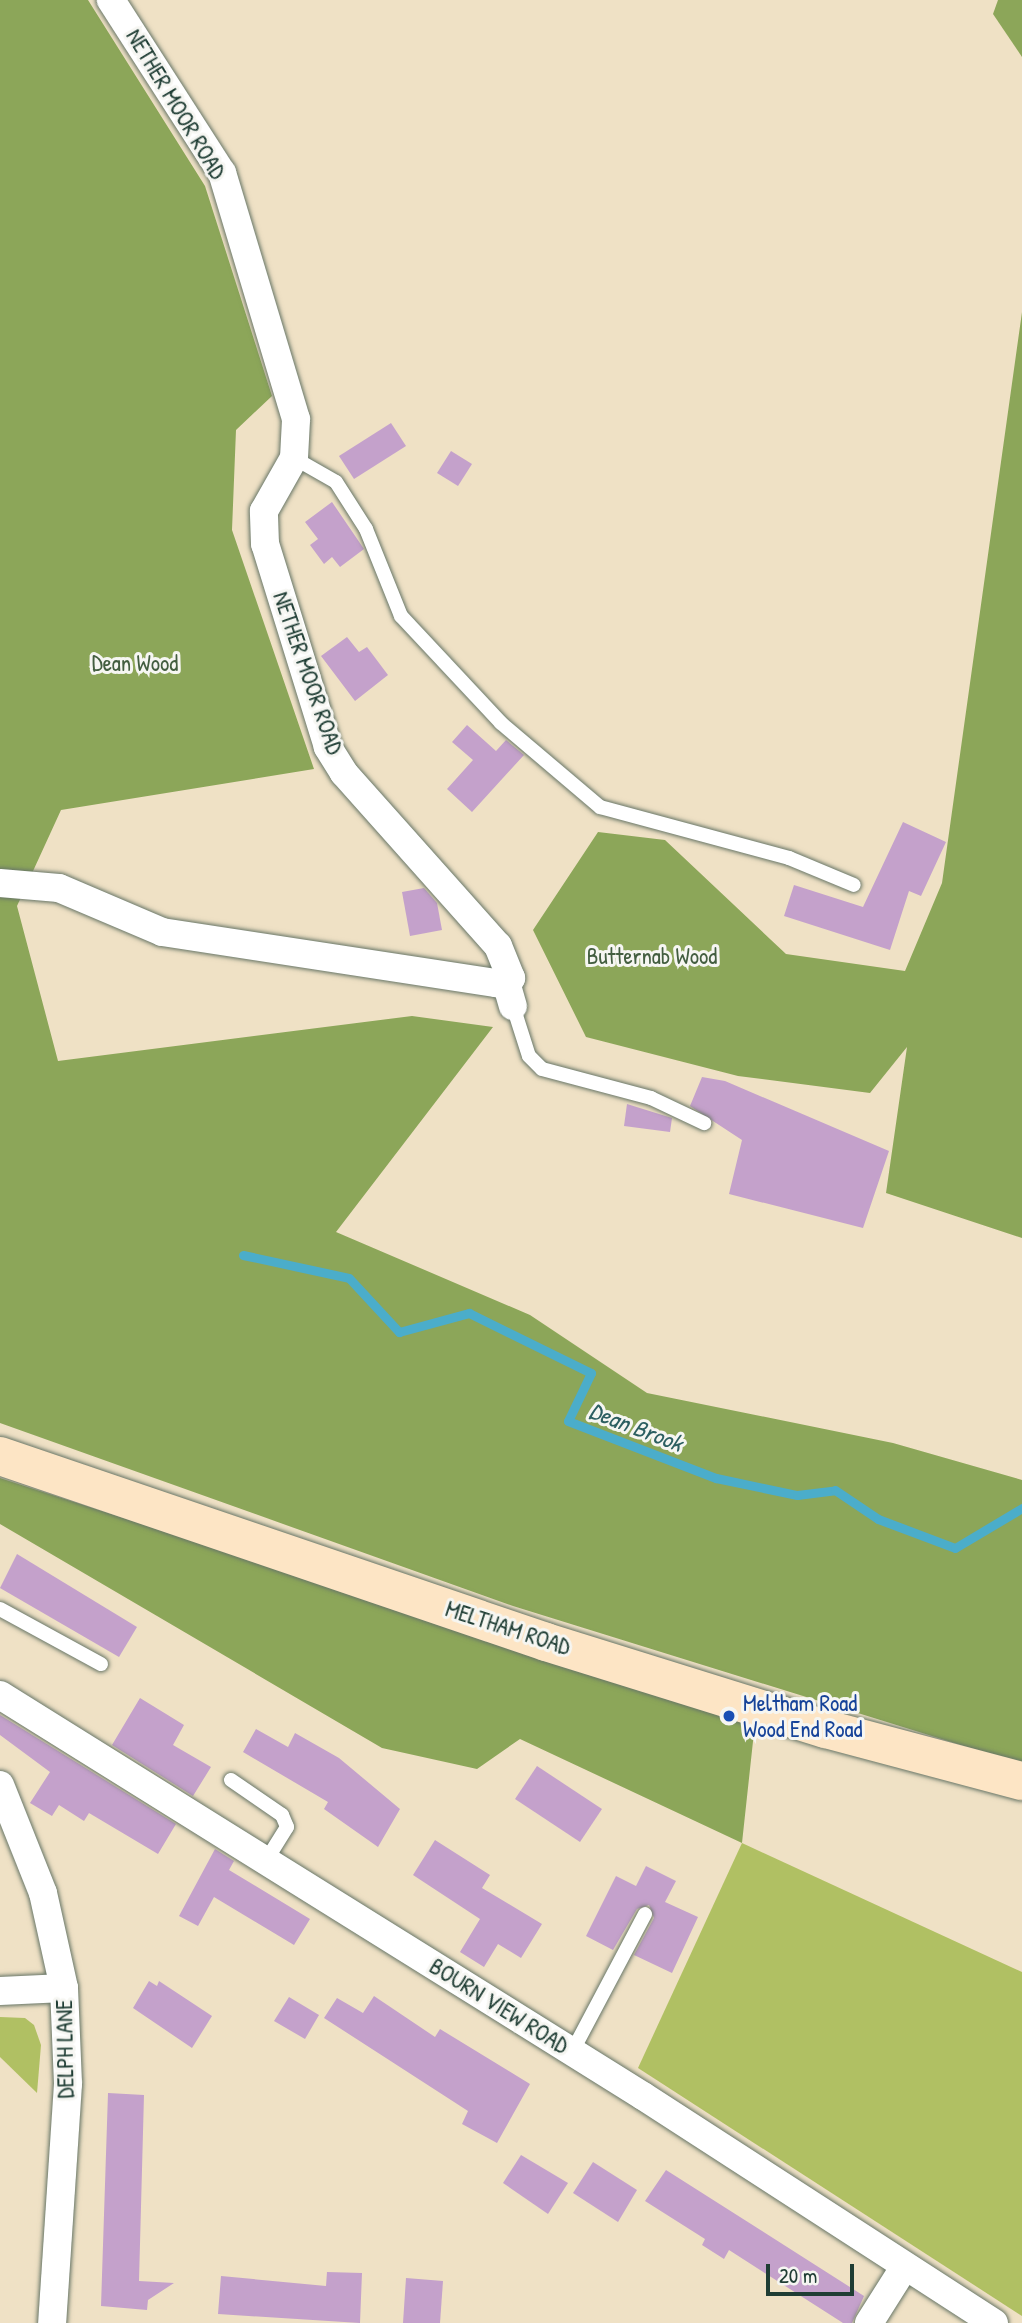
<!DOCTYPE html>
<html>
<head>
<meta charset="utf-8">
<style>
	body { margin:0 }
	#map { position:relative; width:1022px; height:2323px; overflow:hidden; background:#efe1c5; font-family:"Patrick Hand",sans-serif }
	div>[style] { position:absolute }
	.green>* { inset:0; background:#b0c063 }
	.forest>* { inset:0; background:#8ca659 }
	.stream>* { height:9px; margin:-4.5px; padding:0 4.5px; transform-origin:4.5px; border-radius:4.5px; background:#4badca }
	.building>* { inset:0; background:#c4a1cb }
	.roads { filter:drop-shadow(0 0 2px #687667) drop-shadow(0 0 2px #687667) }
	.service>* { height:14px; margin:-7px; padding:0 7px; transform-origin:7px; border-radius:7px; background:#fff }
	.minor>* { height:28px; margin:-14px; padding:0 14px; transform-origin:14px; border-radius:14px; background:#fff }
	.secondary>* { height:38px; margin:-19px; padding:0 19px; transform-origin:19px; border-radius:19px; background:#fde5c5 }
	.dots>* { width:19px; height:19px; translate:-50% -50%; box-sizing:border-box; border:4px solid #f6f6f2; border-radius:50% }
	span { translate:-50% -50%; white-space:nowrap; text-align:center; line-height:1.15; -webkit-text-stroke:6px #f6f6f2; paint-order:stroke }
	.street-label { font-size:23px; color:#1f3d34 }
	.park-label { font-size:23px; color:#435e40 }
	.transit-label { font-size:23px; color:#164399 }
	.left { translate:0 -50%; text-align:left }
	.water-label { font-size:24px; color:#2c5f61; font-style:italic }
	.scale { position:absolute; left:766px; top:2264px; width:88px; height:32px; box-sizing:border-box; border:4px solid #1f3d34; border-top:0; padding-left:9px; font-size:21px; line-height:24px; white-space:nowrap; color:#1f3d34; -webkit-text-stroke:5px #f6f6f2; paint-order:stroke }
</style>
</head>
<body>
<div id="map">
	<div class="green">
		<div style="clip-path:polygon(742px 1843px,1022px 1972px,1022px 2316px,638px 2068px)"></div>
		<div style="clip-path:polygon(0 2017px,25px 2018px,34px 2025px,41px 2045px,37px 2093px,0 2057px)"></div>
	</div>
	<div class="forest">
		<div style="clip-path:polygon(0 0,88px 0,205px 186px,272px 396px,236px 430px,232px 530px,314px 769px,61px 810px,17px 906px,58px 1061px,412px 1016px,493px 1027px,336px 1232px,530px 1315px,647px 1393px,893px 1443px,1022px 1480px,1022px 1764px,513px 1606px,0 1423px)"></div>
		<div style="clip-path:polygon(998px 0,1022px 0,1022px 57px,993px 14px)"></div>
		<div style="clip-path:polygon(1022px 312px,1022px 1238px,886px 1193px,907px 1047px,870px 1093px,738px 1076px,586px 1037px,533px 930px,598px 832px,665px 840px,786px 954px,905px 971px,942px 883px)"></div>
		<div style="clip-path:polygon(0 1478px,755px 1723px,742px 1843px,520px 1739px,477px 1769px,382px 1748px,0 1524px)"></div>
	</div>
	<div class="stream">
		<div style="left:243px;top:1255px;width:108px;rotate:12.2deg"></div>
		<div style="left:349px;top:1278px;width:74px;rotate:47.2deg"></div>
		<div style="left:399px;top:1332px;width:73px;rotate:-15.2deg"></div>
		<div style="left:469px;top:1313px;width:136px;rotate:26.2deg"></div>
		<div style="left:591px;top:1373px;width:53px;rotate:115.6deg"></div>
		<div style="left:568px;top:1421px;width:159px;rotate:21.1deg"></div>
		<div style="left:716px;top:1478px;width:83px;rotate:11.9deg"></div>
		<div style="left:797px;top:1495px;width:38px;rotate:-7deg"></div>
		<div style="left:835px;top:1490px;width:52px;rotate:34deg"></div>
		<div style="left:878px;top:1519px;width:82px;rotate:20.6deg"></div>
		<div style="left:955px;top:1548px;width:78px;rotate:-30.8deg"></div>
	</div>
	<div class="building">
		<div style="clip-path:polygon(391px 423px,406px 446px,354px 479px,339px 456px)"></div>
		<div style="clip-path:polygon(451px 451px,472px 464px,458px 486px,437px 473px)"></div>
		<div style="clip-path:polygon(332px 502px,364px 549px,340px 567px,332px 557px,324px 564px,310px 545px,318px 539px,305px 522px)"></div>
		<div style="clip-path:polygon(347px 637px,359px 652px,367px 647px,388px 675px,355px 701px,321px 656px)"></div>
		<div style="clip-path:polygon(467px 725px,496px 751px,506px 740px,524px 755px,472px 812px,447px 789px,473px 760px,452px 742px)"></div>
		<div style="clip-path:polygon(903px 822px,946px 842px,921px 896px,909px 891px,890px 950px,784px 916px,794px 885px,863px 907px)"></div>
		<div style="clip-path:polygon(424px 888px,437px 903px,442px 930px,410px 936px,402px 892px)"></div>
		<div style="clip-path:polygon(702px 1077px,725px 1081px,889px 1151px,863px 1228px,729px 1194px,742px 1140px,690px 1106px)"></div>
		<div style="clip-path:polygon(627px 1104px,672px 1118px,670px 1132px,624px 1126px)"></div>
		<div style="clip-path:polygon(17px 1554px,137px 1627px,119px 1657px,0 1588px)"></div>
		<div style="clip-path:polygon(140px 1698px,184px 1725px,173px 1745px,211px 1767px,193px 1796px,112px 1745px)"></div>
		<div style="clip-path:polygon(0 1715px,176px 1824px,158px 1854px,89px 1813px,84px 1821px,59px 1805px,52px 1816px,30px 1803px,50px 1772px,0 1735px)"></div>
		<div style="clip-path:polygon(256px 1729px,288px 1747px,295px 1733px,339px 1758px,400px 1809px,378px 1847px,324px 1809px,328px 1802px,243px 1752px)"></div>
		<div style="clip-path:polygon(537px 1766px,602px 1809px,580px 1842px,515px 1799px)"></div>
		<div style="clip-path:polygon(435px 1840px,490px 1875px,482px 1888px,542px 1924px,521px 1958px,498px 1944px,484px 1967px,460px 1952px,480px 1919px,413px 1875px)"></div>
		<div style="clip-path:polygon(215px 1849px,234px 1861px,229px 1870px,310px 1919px,294px 1945px,214px 1897px,198px 1926px,179px 1916px)"></div>
		<div style="clip-path:polygon(646px 1866px,676px 1881px,665px 1902px,698px 1917px,672px 1973px,634px 1955px,654px 1918px,649px 1905px,637px 1909px,613px 1950px,586px 1936px,616px 1876px,636px 1886px)"></div>
		<div style="clip-path:polygon(149px 1981px,157px 1986px,159px 1981px,212px 2016px,192px 2048px,133px 2008px)"></div>
		<div style="clip-path:polygon(374px 1996px,435px 2037px,440px 2029px,530px 2084px,497px 2143px,462px 2124px,468px 2111px,324px 2018px,337px 1998px,363px 2013px)"></div>
		<div style="clip-path:polygon(289px 1997px,319px 2015px,305px 2039px,274px 2021px)"></div>
		<div style="clip-path:polygon(108px 2093px,144px 2095px,139px 2281px,174px 2283px,148px 2300px,147px 2310px,101px 2306px)"></div>
		<div style="clip-path:polygon(521px 2155px,568px 2183px,548px 2214px,503px 2183px)"></div>
		<div style="clip-path:polygon(593px 2162px,637px 2190px,618px 2222px,573px 2193px)"></div>
		<div style="clip-path:polygon(666px 2170px,864px 2296px,852px 2323px,843px 2323px,729px 2250px,724px 2259px,702px 2245px,705px 2239px,645px 2201px)"></div>
		<div style="clip-path:polygon(327px 2272px,362px 2273px,360px 2323px,218px 2314px,221px 2276px,326px 2286px)"></div>
		<div style="clip-path:polygon(406px 2278px,443px 2281px,440px 2323px,403px 2323px)"></div>
	</div>
	<div class="roads">
		<div class="service">
			<div style="left:294px;top:458px;width:48px;rotate:29.7deg"></div>
			<div style="left:336px;top:482px;width:56px;rotate:57.4deg"></div>
			<div style="left:366px;top:529px;width:94px;rotate:68.1deg"></div>
			<div style="left:401px;top:616px;width:146px;rotate:46.9deg"></div>
			<div style="left:501px;top:723px;width:130px;rotate:40.3deg"></div>
			<div style="left:600px;top:807px;width:196px;rotate:15.1deg"></div>
			<div style="left:789px;top:858px;width:70px;rotate:22.6deg"></div>
			<div style="left:513px;top:1006px;width:52px;rotate:72.3deg"></div>
			<div style="left:529px;top:1056px;width:18px;rotate:45deg"></div>
			<div style="left:542px;top:1069px;width:113px;rotate:14.9deg"></div>
			<div style="left:651px;top:1098px;width:59px;rotate:25.3deg"></div>
			<div style="left:0;top:1609px;width:115px;rotate:28.6deg"></div>
			<div style="left:231px;top:1780px;width:62px;rotate:34.5deg"></div>
			<div style="left:282px;top:1815px;width:13px;rotate:67deg"></div>
			<div style="left:287px;top:1827px;width:40px;rotate:122deg"></div>
			<div style="left:572px;top:2052px;width:156px;rotate:-62.1deg"></div>
		</div>
		<div class="minor">
			<div style="left:0;top:883px;width:59px;rotate:4.8deg"></div>
			<div style="left:59px;top:888px;width:112px;rotate:23.1deg"></div>
			<div style="left:162px;top:932px;width:338px;rotate:8.7deg"></div>
			<div style="left:496px;top:983px;width:16px;rotate:-18deg"></div>
			<div style="left:511px;top:978px;width:35px;rotate:-112deg"></div>
			<div style="left:498px;top:946px;width:232px;rotate:-131.7deg"></div>
			<div style="left:344px;top:773px;width:31px;rotate:-122deg"></div>
			<div style="left:328px;top:747px;width:213px;rotate:-107.2deg"></div>
			<div style="left:265px;top:544px;width:33px;rotate:-92deg"></div>
			<div style="left:264px;top:511px;width:61px;rotate:-60.5deg"></div>
			<div style="left:294px;top:458px;width:39px;rotate:-87deg"></div>
			<div style="left:296px;top:419px;width:257px;rotate:-106.7deg"></div>
			<div style="left:222px;top:173px;width:206px;rotate:-122.7deg"></div>
			<div style="left:506px;top:982px;width:25px;rotate:74deg"></div>
			<div style="left:0;top:1695px;width:758px;rotate:31.95deg"></div>
			<div style="left:643px;top:2096px;width:418px;rotate:32.9deg"></div>
			<div style="left:0;top:1785px;width:116px;rotate:68.3deg"></div>
			<div style="left:43px;top:1893px;width:97px;rotate:77.5deg"></div>
			<div style="left:64px;top:1988px;width:96px;rotate:87.6deg"></div>
			<div style="left:68px;top:2084px;width:240px;rotate:93.8deg"></div>
			<div style="left:0;top:1991px;width:64px;rotate:-2.7deg"></div>
			<div style="left:869px;top:2323px;width:67px;rotate:-57.7deg"></div>
		</div>
		<div class="secondary">
			<div style="left:0;top:1456px;width:577px;rotate:18.81deg"></div>
			<div style="left:546px;top:1642px;width:293px;rotate:17.3deg"></div>
			<div style="left:826px;top:1729px;width:203px;rotate:14.9deg"></div>
		</div>
	</div>
	<div class="dots">
		<div style="left:729px;top:1716px;background:#1a4fb4"></div>
	</div>
	<div class="street-label">
		<span style="left:176px;top:104px;rotate:59deg">NETHER MOOR ROAD</span>
		<span style="left:308px;top:673px;rotate:71deg">NETHER MOOR ROAD</span>
		<span style="left:508px;top:1628px;rotate:18deg">MELTHAM ROAD</span>
		<span style="left:499px;top:2006px;rotate:32deg">BOURN VIEW ROAD</span>
		<span style="left:65px;top:2049px;rotate:-91deg">DELPH LANE</span>
	</div>
	<div class="park-label">
		<span style="left:135px;top:663px">Dean Wood</span>
		<span style="left:652px;top:956px">Butternab Wood</span>
	</div>
	<div class="transit-label">
		<span class="left" style="left:743px;top:1716px">Meltham Road<br>Wood End Road</span>
	</div>
	<div class="water-label">
		<span style="left:636px;top:1427px;rotate:21deg">Dean Brook</span>
	</div>
	<div class="scale">20 m</div>
</div>
</body>
</html>
